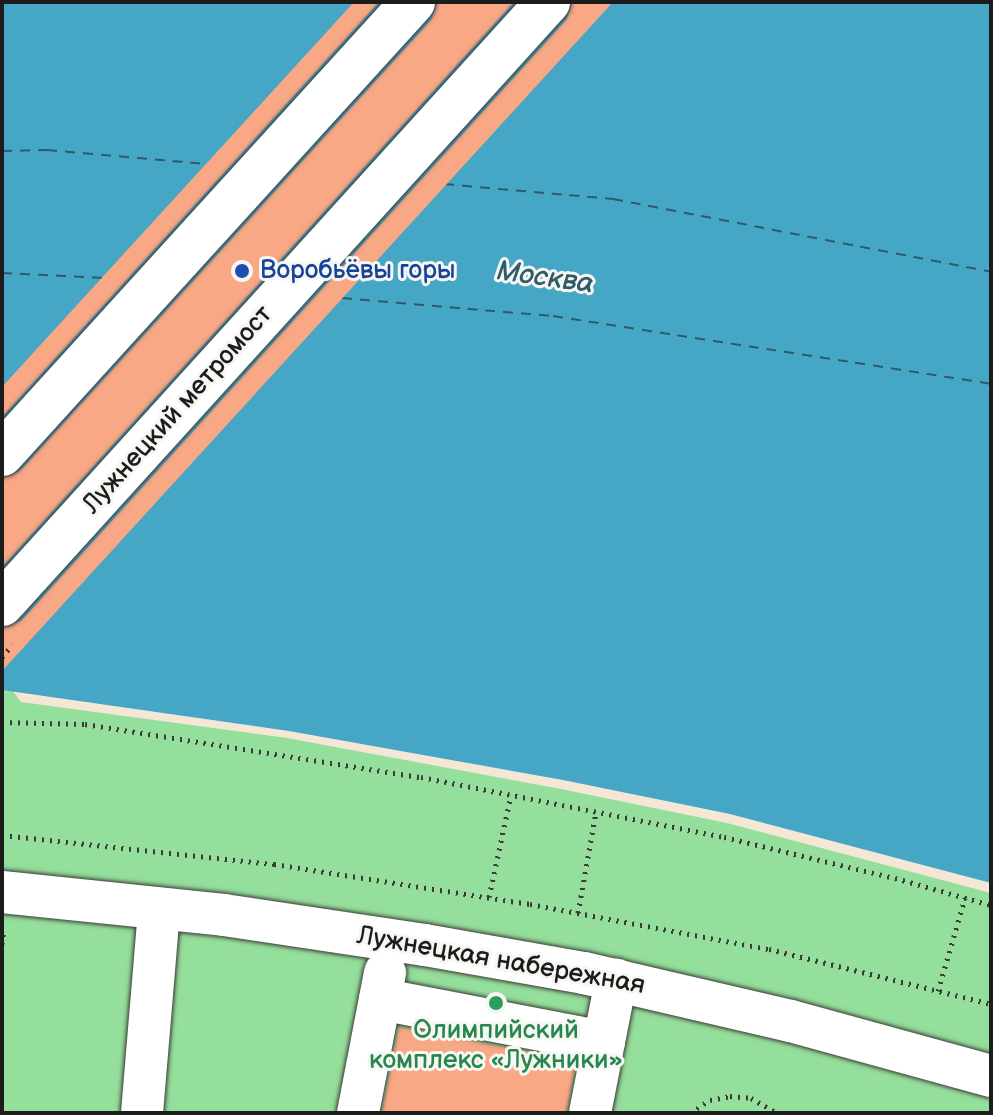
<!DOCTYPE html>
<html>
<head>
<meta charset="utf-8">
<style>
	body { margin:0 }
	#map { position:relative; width:993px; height:1115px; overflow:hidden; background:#f5e7d6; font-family:"Balsamiq Sans",sans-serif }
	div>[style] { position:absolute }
	.green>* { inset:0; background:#94df9b }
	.water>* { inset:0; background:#46a6c6 }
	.ferry>* { height:2px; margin-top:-1px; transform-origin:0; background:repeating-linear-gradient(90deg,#2f5a68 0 10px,transparent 0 18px) }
	.building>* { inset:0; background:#f9a885 }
	.path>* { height:5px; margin-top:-2.5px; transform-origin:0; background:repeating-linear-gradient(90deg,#3d3a38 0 2px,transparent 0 8px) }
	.roads { filter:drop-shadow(0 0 2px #3d3a38) drop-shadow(0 0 2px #3d3a38) }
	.minor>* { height:42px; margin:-21px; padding:0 21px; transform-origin:21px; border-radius:21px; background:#fff }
	.major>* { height:44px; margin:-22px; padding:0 22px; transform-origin:22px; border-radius:22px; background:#fff }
	.dots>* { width:22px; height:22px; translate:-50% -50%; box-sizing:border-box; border:4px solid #f6f6f2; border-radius:50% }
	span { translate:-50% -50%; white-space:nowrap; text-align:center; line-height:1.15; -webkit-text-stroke:6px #f6f6f2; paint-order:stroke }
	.transit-label { font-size:26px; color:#164399 }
	.left { translate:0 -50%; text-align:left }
	.street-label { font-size:26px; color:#1c1c1c }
	.leisure-label { font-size:26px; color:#27864d }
	.water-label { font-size:28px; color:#2f5a68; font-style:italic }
	.frame { position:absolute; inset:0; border:4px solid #1c1c1c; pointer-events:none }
</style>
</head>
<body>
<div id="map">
	<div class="green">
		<div style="clip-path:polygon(2px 690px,13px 691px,21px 702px,287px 738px,561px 789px,727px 823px,991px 893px,991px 1113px,2px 1113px)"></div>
	</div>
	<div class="water">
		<div style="clip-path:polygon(2px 2px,991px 2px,991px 883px,730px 814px,563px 780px,289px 731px,2px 690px)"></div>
	</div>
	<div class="ferry">
		<div style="left:2px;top:151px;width:45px;rotate:-1.3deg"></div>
		<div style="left:47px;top:150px;width:160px;rotate:5deg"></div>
		<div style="left:444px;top:184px;width:170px;rotate:5.1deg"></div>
		<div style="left:613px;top:199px;width:385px;rotate:10.9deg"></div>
		<div style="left:2px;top:273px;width:103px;rotate:2.8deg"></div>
		<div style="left:342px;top:298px;width:212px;rotate:4.9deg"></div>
		<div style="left:553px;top:316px;width:443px;rotate:8.8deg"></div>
	</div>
	<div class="building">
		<div style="clip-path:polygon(354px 2px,379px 2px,2px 417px,2px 387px)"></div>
		<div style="clip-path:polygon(437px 2px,514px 2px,2px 567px,2px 478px,20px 471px,432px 19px)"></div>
		<div style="clip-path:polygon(572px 2px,613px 2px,2px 671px,2px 628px,21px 621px,567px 19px)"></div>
		<div style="clip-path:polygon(399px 1027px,576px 1061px,567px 1113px,382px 1113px)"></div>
	</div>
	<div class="path">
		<div style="left:2px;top:657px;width:16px;rotate:-50deg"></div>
		<div style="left:2px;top:722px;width:83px;rotate:1.4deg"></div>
		<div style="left:85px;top:724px;width:340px;rotate:9deg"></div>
		<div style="left:421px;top:777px;width:309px;rotate:11.2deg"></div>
		<div style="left:724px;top:837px;width:176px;rotate:13.5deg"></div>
		<div style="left:895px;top:878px;width:100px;rotate:15.7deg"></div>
		<div style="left:2px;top:835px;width:274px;rotate:6.1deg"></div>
		<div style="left:274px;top:864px;width:259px;rotate:8.9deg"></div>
		<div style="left:530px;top:904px;width:243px;rotate:10.7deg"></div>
		<div style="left:769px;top:949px;width:229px;rotate:13.9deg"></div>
		<div style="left:489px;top:897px;width:104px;rotate:-77.8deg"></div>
		<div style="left:578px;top:913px;width:103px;rotate:-79.9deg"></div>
		<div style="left:2px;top:944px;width:14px;rotate:-82deg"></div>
		<div style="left:938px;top:991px;width:97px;rotate:-73.8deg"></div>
		<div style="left:690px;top:1113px;width:24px;rotate:-33deg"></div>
		<div style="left:710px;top:1100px;width:20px;rotate:-11deg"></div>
		<div style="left:730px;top:1096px;width:21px;rotate:5deg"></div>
		<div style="left:751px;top:1098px;width:30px;rotate:30deg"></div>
	</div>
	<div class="roads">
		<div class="minor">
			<div style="left:2px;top:892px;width:223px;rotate:5.9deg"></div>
			<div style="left:224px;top:915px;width:203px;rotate:8.5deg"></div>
			<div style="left:425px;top:945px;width:161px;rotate:10deg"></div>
			<div style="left:584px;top:973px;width:212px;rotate:13.1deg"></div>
			<div style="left:791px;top:1021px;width:207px;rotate:15.4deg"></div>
			<div style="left:380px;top:999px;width:228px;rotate:10.9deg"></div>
			<div style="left:142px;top:1113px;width:205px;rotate:-85.2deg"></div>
			<div style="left:358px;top:1113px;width:143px;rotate:-79.1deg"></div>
			<div style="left:590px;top:1113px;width:136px;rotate:-78.9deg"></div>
		</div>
		<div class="major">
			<div style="left:2px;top:454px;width:611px;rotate:-47.72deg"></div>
			<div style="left:2px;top:604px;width:813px;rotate:-47.79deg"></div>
		</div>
	</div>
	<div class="dots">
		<div style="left:242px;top:271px;background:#1a4fb4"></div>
		<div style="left:496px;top:1003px;background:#2e9e5b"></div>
	</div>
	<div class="transit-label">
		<span class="left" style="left:260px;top:271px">Воробьёвы горы</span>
	</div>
	<div class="street-label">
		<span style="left:178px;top:410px;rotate:-48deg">Лужнецкий метромост</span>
		<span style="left:501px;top:961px;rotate:10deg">Лужнецкая набережная</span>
	</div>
	<div class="leisure-label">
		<span style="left:496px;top:1046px">Олимпийский<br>комплекс «Лужники»</span>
	</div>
	<div class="water-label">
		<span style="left:545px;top:278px;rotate:8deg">Москва</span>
	</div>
	<div class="frame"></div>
</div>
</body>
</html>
